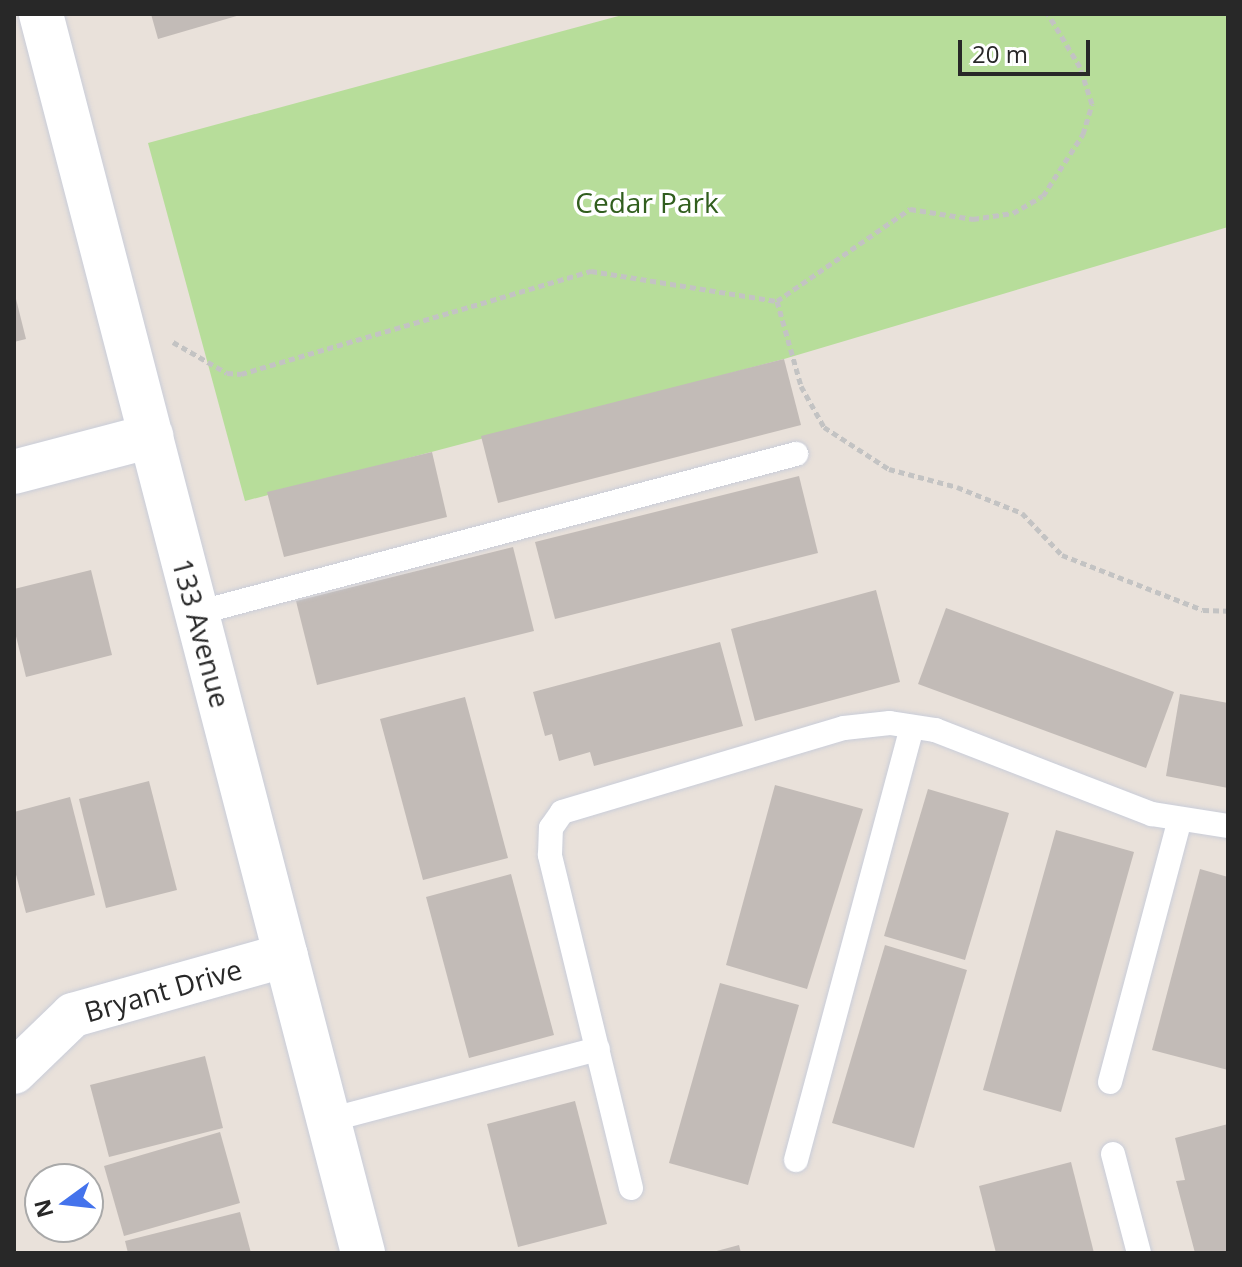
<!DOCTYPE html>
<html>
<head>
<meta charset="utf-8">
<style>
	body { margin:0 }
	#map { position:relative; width:1242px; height:1267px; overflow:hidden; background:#e9e1da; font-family:"Open Sans",sans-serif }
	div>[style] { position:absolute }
	.green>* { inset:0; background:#b7dd9a }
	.building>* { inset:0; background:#c2bbb7 }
	.path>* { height:5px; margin-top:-2.5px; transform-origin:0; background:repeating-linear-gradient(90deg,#c3c3c3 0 6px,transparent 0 10px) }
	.roads { filter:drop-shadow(0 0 2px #c9cdd9) drop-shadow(0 0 2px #c9cdd9) }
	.lane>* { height:24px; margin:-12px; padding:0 12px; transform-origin:12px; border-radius:12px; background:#fff }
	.street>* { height:44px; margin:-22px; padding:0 22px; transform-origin:22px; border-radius:22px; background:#fff }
	.secondary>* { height:44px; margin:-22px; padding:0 22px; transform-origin:22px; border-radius:22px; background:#fff }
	span { translate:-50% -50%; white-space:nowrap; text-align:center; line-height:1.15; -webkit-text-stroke:7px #fff; paint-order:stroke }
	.park-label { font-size:28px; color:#315e1e }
	.street-label { font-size:28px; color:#282828 }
	.frame { position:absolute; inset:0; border:16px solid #282828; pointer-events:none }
	.north { position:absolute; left:24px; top:1163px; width:80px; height:80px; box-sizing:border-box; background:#fff; border:2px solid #a9a9a9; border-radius:50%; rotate:255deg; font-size:22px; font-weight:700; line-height:32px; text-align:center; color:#282828 }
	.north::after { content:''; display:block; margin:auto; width:28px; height:36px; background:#4473ec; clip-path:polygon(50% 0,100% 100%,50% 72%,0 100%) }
	.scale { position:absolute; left:958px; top:40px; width:132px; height:36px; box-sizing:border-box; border:4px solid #282828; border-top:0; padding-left:10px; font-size:24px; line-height:28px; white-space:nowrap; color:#282828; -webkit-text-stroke:6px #fff; paint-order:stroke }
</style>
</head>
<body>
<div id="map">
	<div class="green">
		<div style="clip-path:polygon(626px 14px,1228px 14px,1228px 227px,784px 359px,245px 501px,148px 143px)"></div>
	</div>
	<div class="building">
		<div style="clip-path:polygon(151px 14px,239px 14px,240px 15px,158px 39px)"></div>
		<div style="clip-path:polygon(15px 295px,26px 339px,14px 342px,14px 296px)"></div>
		<div style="clip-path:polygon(784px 359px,801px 425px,498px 503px,481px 436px)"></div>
		<div style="clip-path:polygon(432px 452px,447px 517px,284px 557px,267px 492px)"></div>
		<div style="clip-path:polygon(799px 476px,818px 553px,555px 619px,535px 542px)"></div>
		<div style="clip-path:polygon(513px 547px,534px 631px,317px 685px,296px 601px)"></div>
		<div style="clip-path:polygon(91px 570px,112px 655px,26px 677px,14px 628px,14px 589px)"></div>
		<div style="clip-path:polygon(876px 590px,900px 682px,755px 721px,731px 629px)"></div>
		<div style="clip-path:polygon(946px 608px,1174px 692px,1146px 768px,918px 684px)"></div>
		<div style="clip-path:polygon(720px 642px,743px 726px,594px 766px,590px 752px,559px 761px,552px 734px,545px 736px,533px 692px)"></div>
		<div style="clip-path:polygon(1180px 694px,1228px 703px,1228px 788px,1166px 776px)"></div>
		<div style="clip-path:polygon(465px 697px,508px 858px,423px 880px,380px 719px)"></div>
		<div style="clip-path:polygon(149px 781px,177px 890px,106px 908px,79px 799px)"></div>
		<div style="clip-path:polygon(775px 785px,863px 809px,807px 989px,726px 965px)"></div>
		<div style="clip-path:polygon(928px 789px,1009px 813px,965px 960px,884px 936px)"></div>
		<div style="clip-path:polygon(70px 797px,95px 895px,26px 913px,14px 867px,14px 812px)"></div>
		<div style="clip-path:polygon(1056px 830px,1134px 852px,1061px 1112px,983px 1090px)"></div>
		<div style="clip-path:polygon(1200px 869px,1228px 877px,1228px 1070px,1152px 1050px)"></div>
		<div style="clip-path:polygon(511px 874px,554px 1035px,469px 1058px,426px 897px)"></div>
		<div style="clip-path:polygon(885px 945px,967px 970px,914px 1148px,832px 1123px)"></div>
		<div style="clip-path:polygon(720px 983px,799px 1005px,748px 1185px,669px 1163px)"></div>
		<div style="clip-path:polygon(205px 1056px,223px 1128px,109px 1157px,90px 1085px)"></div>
		<div style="clip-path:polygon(575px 1101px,607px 1224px,518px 1247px,487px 1124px)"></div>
		<div style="clip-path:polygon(1228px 1124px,1228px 1253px,1195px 1253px,1176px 1181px,1185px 1180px,1175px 1138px)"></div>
		<div style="clip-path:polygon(220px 1132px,240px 1203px,124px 1236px,104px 1166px)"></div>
		<div style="clip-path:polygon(1071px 1162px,1094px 1253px,996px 1253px,979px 1186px)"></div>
		<div style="clip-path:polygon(240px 1212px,251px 1253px,128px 1253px,125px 1241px)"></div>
		<div style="clip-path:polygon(739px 1245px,741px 1253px,714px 1253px,713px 1252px)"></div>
	</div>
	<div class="path">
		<div style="left:777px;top:301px;width:88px;rotate:74.2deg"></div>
		<div style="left:801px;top:386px;width:47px;rotate:60.7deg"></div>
		<div style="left:824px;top:427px;width:77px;rotate:32.9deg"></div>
		<div style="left:889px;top:469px;width:70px;rotate:14.8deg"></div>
		<div style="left:957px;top:487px;width:70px;rotate:21.8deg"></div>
		<div style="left:1022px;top:513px;width:58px;rotate:46.4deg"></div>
		<div style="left:1062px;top:555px;width:151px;rotate:21.3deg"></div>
		<div style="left:1203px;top:610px;width:25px;rotate:2deg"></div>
		<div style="left:173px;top:342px;width:62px;rotate:29.9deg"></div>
		<div style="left:227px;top:373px;width:14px;rotate:4deg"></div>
		<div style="left:241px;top:374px;width:365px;rotate:-16.4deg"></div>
		<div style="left:591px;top:271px;width:188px;rotate:9.2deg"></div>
		<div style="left:777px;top:301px;width:162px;rotate:-34.7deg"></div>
		<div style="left:910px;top:209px;width:64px;rotate:9deg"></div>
		<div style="left:973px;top:219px;width:40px;rotate:-8.5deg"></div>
		<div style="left:1013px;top:213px;width:34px;rotate:-30deg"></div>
		<div style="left:1043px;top:196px;width:74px;rotate:-57.2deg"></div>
		<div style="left:1083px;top:134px;width:31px;rotate:-73deg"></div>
		<div style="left:1092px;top:104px;width:39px;rotate:-108deg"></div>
		<div style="left:1080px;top:67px;width:62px;rotate:-121.1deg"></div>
	</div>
	<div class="roads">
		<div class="lane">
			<div style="left:197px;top:613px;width:620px;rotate:-14.87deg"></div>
			<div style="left:1110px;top:1082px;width:272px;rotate:-75.1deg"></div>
			<div style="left:329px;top:1120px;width:278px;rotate:-14.8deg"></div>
			<div style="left:1113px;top:1154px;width:102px;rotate:75.3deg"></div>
			<div style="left:796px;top:1160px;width:448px;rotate:-75deg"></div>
			<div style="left:631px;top:1188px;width:343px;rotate:-103.7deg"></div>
			<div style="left:550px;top:855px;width:27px;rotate:-88deg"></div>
			<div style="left:551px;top:828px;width:19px;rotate:-55deg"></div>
			<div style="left:562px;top:812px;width:294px;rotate:-16.6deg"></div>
			<div style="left:844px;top:728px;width:46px;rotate:-6.2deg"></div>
			<div style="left:890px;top:723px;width:46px;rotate:8.8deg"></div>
			<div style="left:935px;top:730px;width:233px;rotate:21.2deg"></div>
			<div style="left:1152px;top:814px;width:77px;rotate:9deg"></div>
		</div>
		<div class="street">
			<div style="left:14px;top:472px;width:142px;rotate:-14.7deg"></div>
			<div style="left:14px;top:1072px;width:82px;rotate:-44deg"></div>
			<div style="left:73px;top:1015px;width:221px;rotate:-15.7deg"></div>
		</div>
		<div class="secondary">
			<div style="left:41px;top:14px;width:1280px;rotate:75.43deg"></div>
		</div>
	</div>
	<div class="park-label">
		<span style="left:647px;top:202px">Cedar Park</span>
	</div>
	<div class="street-label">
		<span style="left:202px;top:633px;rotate:75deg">133 Avenue</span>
		<span style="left:163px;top:990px;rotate:-16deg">Bryant Drive</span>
	</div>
	<div class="frame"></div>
	<div class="north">N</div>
	<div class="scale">20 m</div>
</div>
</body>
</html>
